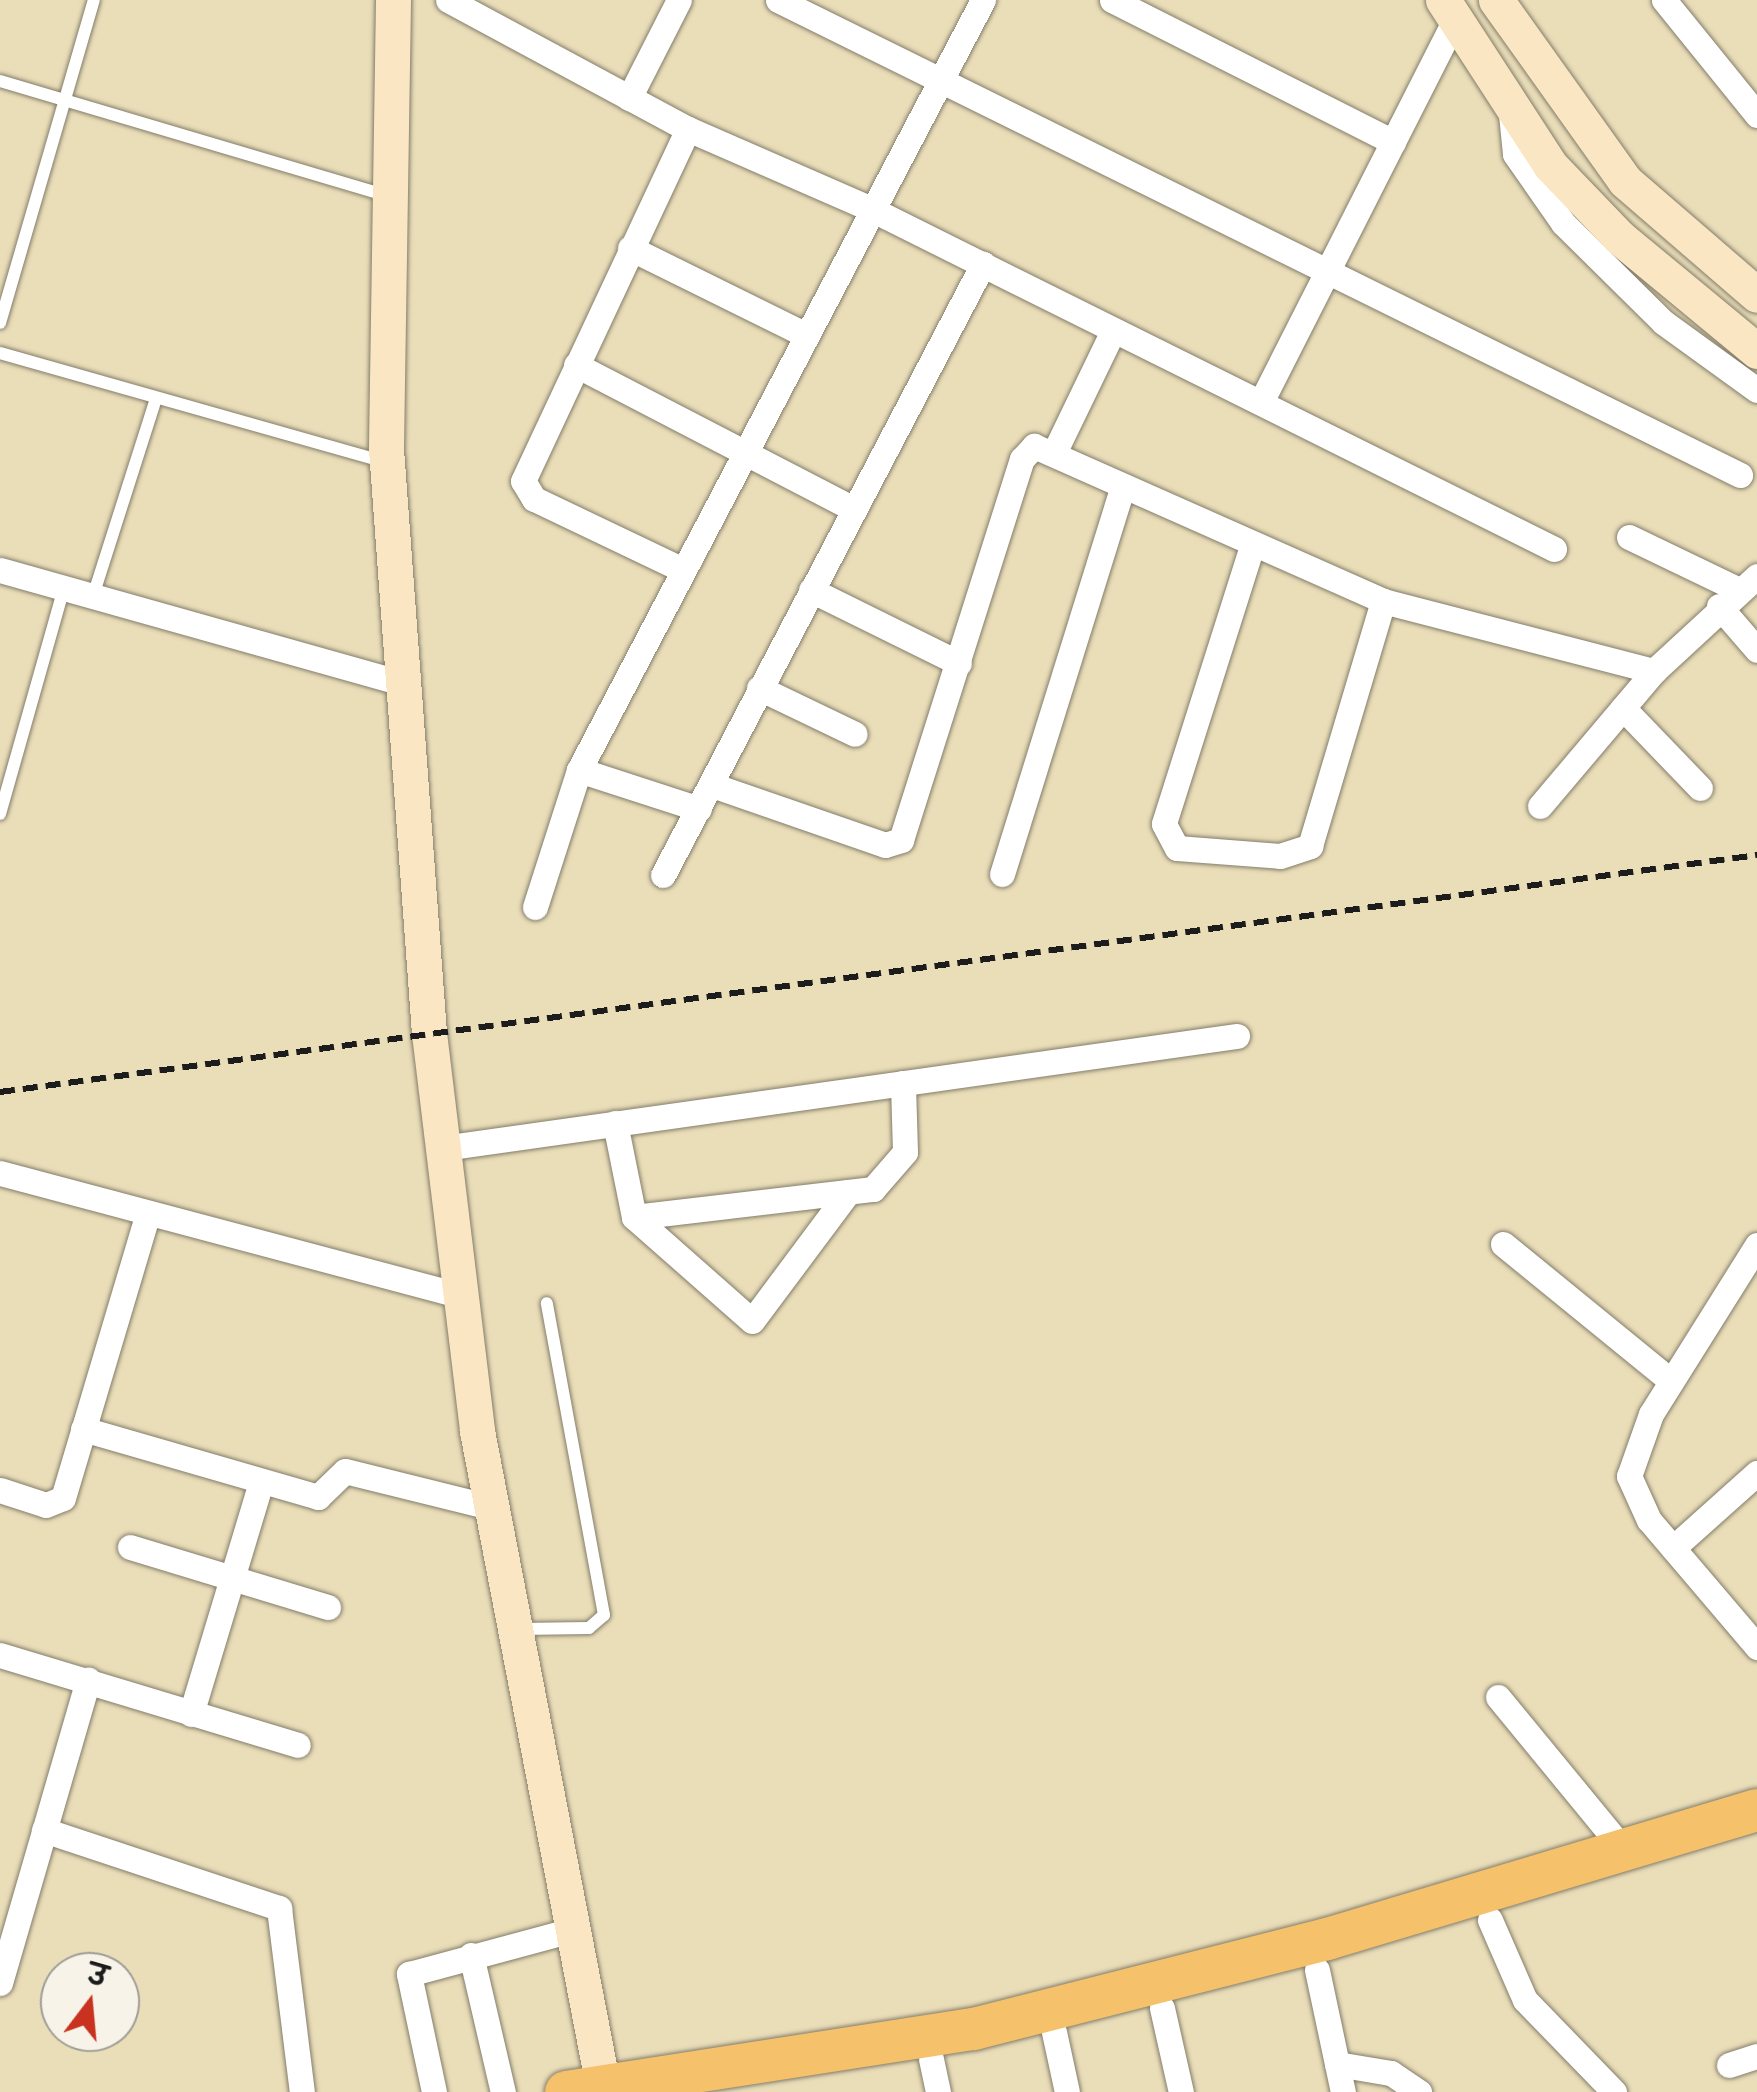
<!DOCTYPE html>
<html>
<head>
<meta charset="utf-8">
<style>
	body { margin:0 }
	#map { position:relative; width:1757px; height:2092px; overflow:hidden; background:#eadeb9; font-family:Itim,"Playpen Sans Deva",sans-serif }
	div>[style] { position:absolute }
	.roads { filter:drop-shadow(0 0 2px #837d6a) drop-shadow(0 0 2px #837d6a) }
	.service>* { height:12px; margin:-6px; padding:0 6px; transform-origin:6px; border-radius:6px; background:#fff }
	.minor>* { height:25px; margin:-12.5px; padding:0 12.5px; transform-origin:12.5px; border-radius:12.5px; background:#fff }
	.secondary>* { height:35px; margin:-17.5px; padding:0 17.5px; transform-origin:17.5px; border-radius:17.5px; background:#fbe6c4 }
	.trunk>* { height:42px; margin:-21px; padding:0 21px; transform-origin:21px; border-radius:21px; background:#f5c16b }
	.rail>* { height:6px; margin-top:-3px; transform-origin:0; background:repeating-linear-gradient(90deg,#1c1c1c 0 15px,transparent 0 23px) }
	span { translate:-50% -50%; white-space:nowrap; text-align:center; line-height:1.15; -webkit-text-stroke:10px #f7f3e8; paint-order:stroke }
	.north { position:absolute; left:40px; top:1952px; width:100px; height:100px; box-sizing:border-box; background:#f7f3e8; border:2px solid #9f9d96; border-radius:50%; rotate:16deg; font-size:28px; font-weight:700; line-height:40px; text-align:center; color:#1c1c1c }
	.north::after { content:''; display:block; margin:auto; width:35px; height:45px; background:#c8321e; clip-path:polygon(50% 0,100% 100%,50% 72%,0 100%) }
</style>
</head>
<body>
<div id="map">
	<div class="roads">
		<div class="service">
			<div style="left:0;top:81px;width:402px;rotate:16.5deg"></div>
			<div style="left:0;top:323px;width:336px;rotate:-73.8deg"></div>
			<div style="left:0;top:353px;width:397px;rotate:15.8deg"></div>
			<div style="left:93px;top:596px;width:208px;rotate:-72.3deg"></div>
			<div style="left:0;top:814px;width:235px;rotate:-74.2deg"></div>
			<div style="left:520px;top:1629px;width:69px;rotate:-0.8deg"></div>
			<div style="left:589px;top:1628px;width:20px;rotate:-41deg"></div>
			<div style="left:604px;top:1615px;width:317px;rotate:-100.4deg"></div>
		</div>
		<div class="minor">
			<div style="left:448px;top:0;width:272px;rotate:28.3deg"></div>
			<div style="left:688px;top:129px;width:200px;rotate:23.6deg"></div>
			<div style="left:871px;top:209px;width:763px;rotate:26.46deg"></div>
			<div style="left:778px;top:0;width:1073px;rotate:26.28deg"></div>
			<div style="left:1112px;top:0;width:315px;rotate:26.8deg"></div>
			<div style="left:1664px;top:0;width:148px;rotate:51deg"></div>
			<div style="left:629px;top:98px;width:110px;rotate:-63deg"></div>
			<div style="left:1510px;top:104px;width:50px;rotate:84.3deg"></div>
			<div style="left:1515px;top:154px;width:84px;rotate:55.2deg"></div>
			<div style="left:1563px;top:223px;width:141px;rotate:44.7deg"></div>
			<div style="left:1663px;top:322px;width:116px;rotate:35.9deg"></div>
			<div style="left:630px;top:248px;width:194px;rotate:26.3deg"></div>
			<div style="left:576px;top:365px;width:313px;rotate:27.4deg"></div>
			<div style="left:1261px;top:402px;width:429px;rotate:-63.1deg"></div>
			<div style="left:1054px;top:453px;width:136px;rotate:-64.2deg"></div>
			<div style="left:1629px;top:537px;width:120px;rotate:25.7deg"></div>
			<div style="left:1251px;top:549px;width:288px;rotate:107.6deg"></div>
			<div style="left:1164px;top:824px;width:27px;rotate:62deg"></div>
			<div style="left:1177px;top:848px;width:103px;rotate:4.4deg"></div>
			<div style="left:1280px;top:856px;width:32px;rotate:-18deg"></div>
			<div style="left:1310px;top:846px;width:256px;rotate:-73.4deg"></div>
			<div style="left:681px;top:569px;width:163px;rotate:-154.5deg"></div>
			<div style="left:534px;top:499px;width:21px;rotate:-121deg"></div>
			<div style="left:523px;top:481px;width:389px;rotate:-64.9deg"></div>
			<div style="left:0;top:570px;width:419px;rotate:15.7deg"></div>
			<div style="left:811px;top:590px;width:165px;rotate:26.3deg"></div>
			<div style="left:1719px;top:606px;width:58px;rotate:49.2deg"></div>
			<div style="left:759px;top:688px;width:106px;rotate:25.6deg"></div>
			<div style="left:1623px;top:708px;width:111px;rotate:46.1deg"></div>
			<div style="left:579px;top:770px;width:126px;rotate:18deg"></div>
			<div style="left:712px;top:785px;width:183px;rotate:19.1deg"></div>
			<div style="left:885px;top:845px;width:17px;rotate:-17deg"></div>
			<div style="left:901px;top:840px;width:400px;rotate:-72.4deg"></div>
			<div style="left:1022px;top:459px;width:18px;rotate:-47deg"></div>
			<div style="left:1034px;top:446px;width:382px;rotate:23.9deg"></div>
			<div style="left:1383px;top:601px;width:280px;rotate:14.5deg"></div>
			<div style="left:1540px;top:806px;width:177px;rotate:-49.8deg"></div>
			<div style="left:1654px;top:671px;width:140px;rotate:-42.7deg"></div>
			<div style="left:1002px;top:874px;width:403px;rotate:-72.7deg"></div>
			<div style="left:663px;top:875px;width:690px;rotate:-62.36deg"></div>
			<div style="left:535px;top:907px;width:144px;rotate:-72.2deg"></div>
			<div style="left:579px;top:770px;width:870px;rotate:-62.32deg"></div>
			<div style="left:615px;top:1123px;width:96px;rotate:78.6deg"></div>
			<div style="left:634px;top:1217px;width:241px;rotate:-6.7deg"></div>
			<div style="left:873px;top:1189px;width:49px;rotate:-49.1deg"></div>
			<div style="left:905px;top:1152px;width:69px;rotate:-91.7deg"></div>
			<div style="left:443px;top:1148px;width:802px;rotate:-8.03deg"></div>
			<div style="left:0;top:1173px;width:477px;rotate:14.9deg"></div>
			<div style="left:634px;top:1217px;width:157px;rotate:41.4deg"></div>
			<div style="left:752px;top:1321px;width:161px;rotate:-53.3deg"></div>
			<div style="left:1503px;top:1244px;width:217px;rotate:39.2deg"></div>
			<div style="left:1757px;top:1245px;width:199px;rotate:122.1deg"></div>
			<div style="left:1651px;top:1414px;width:66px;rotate:109.5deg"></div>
			<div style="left:1629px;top:1476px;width:48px;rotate:65.6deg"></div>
			<div style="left:1649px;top:1520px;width:167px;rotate:49.6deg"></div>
			<div style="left:83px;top:1429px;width:245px;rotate:16.1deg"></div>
			<div style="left:318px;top:1497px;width:37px;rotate:-44deg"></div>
			<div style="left:345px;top:1471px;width:149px;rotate:13.9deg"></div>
			<div style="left:0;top:1490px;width:48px;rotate:18.1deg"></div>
			<div style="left:46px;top:1505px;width:18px;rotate:-22deg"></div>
			<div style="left:63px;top:1498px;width:297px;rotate:-73.4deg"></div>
			<div style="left:130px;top:1547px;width:207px;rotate:16.9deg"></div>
			<div style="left:1673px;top:1548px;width:113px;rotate:-41.8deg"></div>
			<div style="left:0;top:1655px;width:311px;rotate:16.8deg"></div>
			<div style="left:1498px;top:1697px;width:203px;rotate:50.6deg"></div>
			<div style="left:191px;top:1714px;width:242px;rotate:-73.2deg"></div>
			<div style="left:44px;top:1830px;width:248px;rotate:18.4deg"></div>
			<div style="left:279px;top:1908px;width:185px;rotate:82.9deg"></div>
			<div style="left:1490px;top:1920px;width:87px;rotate:66.4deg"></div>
			<div style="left:1525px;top:2000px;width:128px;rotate:45.9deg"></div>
			<div style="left:471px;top:1955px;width:141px;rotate:76.9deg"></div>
			<div style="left:1317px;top:1970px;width:125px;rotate:78deg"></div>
			<div style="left:0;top:1983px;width:316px;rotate:-73.8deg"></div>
			<div style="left:1162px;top:2008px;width:86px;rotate:77.3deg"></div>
			<div style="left:1054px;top:2032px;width:61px;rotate:77.8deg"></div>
			<div style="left:931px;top:2059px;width:34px;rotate:78deg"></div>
			<div style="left:1337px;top:2064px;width:55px;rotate:9.5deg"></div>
			<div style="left:1391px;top:2073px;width:34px;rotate:34deg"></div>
			<div style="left:1729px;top:2065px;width:29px;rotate:-18deg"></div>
			<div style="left:434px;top:2092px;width:121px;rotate:-102deg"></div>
			<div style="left:409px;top:1974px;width:165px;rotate:-15.1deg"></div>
		</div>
		<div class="secondary">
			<div style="left:393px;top:0;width:449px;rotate:90.9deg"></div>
			<div style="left:386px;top:449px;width:586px;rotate:85.79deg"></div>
			<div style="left:429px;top:1033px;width:401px;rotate:83.1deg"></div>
			<div style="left:477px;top:1431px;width:673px;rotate:79.12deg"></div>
			<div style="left:1443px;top:0;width:197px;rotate:57deg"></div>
			<div style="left:1550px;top:165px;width:100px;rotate:46.2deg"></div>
			<div style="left:1619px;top:237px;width:179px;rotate:39.6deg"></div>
			<div style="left:1496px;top:0;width:222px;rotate:54.5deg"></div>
			<div style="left:1625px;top:181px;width:174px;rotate:40.8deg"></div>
		</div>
		<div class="trunk">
			<div style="left:566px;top:2092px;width:413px;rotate:-8.8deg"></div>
			<div style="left:974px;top:2029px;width:364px;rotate:-14.3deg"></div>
			<div style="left:1327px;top:1939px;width:449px;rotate:-16.7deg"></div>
		</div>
	</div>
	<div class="rail">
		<div style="left:0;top:1092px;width:1773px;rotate:-7.68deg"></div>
	</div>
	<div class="north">उ</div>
</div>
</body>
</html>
